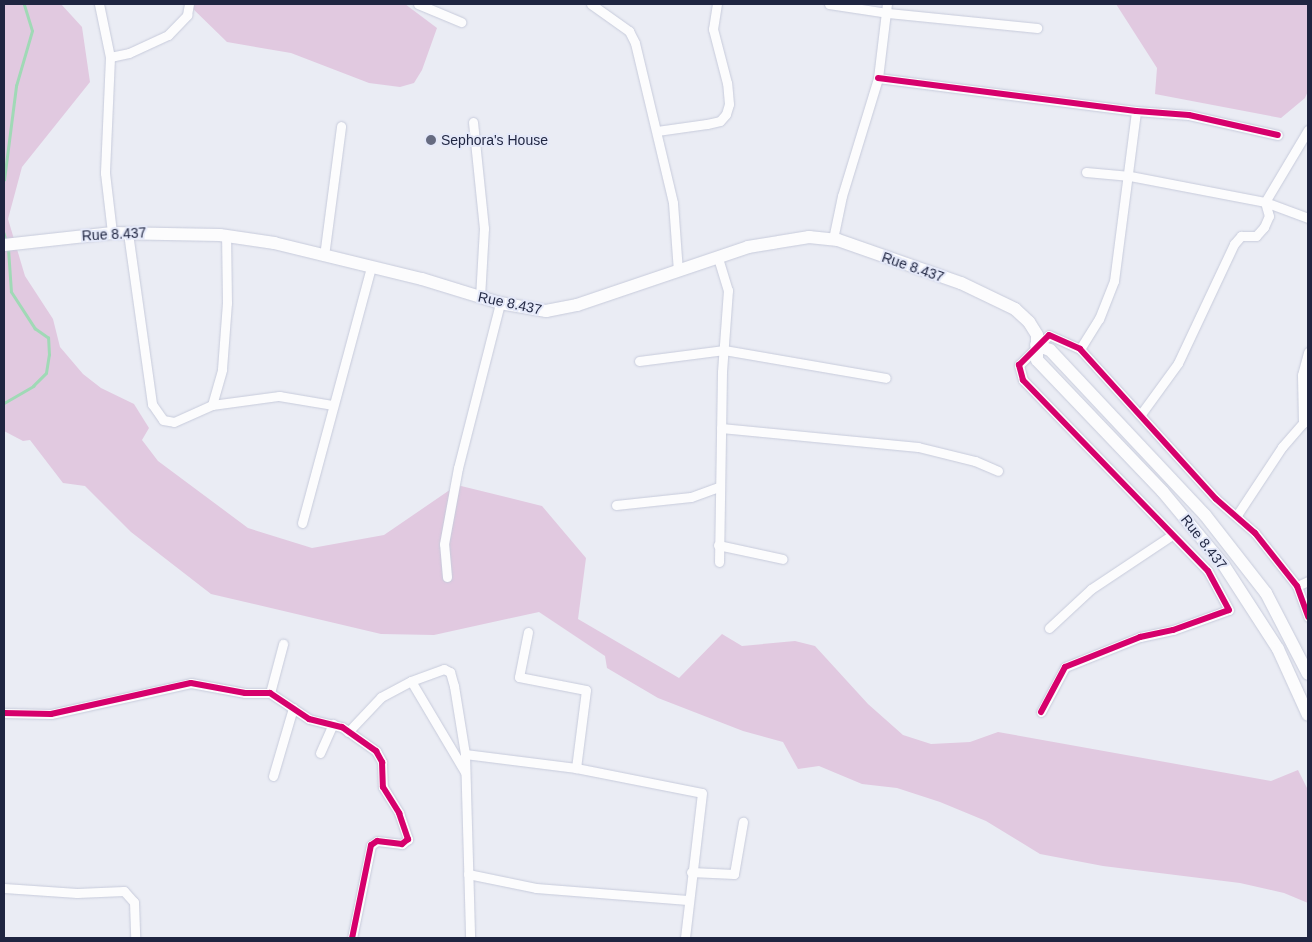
<!DOCTYPE html>
<html>
<head>
<meta charset="utf-8">
<style>
	body { margin:0 }
	#map { position:relative; width:1312px; height:942px; overflow:hidden; background:#eaecf4; font-family:Helvetica,sans-serif }
	div>[style] { position:absolute }
	.green>* { inset:0; background:#e1c9e0 }
	.stream>* { height:2.5px; margin:-1.25px; padding:0 1.25px; transform-origin:1.25px; border-radius:1.25px; background:#a0d9b6 }
	.roads { filter:drop-shadow(0 0 1px #c7cbdb) drop-shadow(0 0 1px #c7cbdb) }
	.street>* { height:9px; margin:-4.5px; padding:0 4.5px; transform-origin:4.5px; border-radius:4.5px; background:#fcfcfd }
	.secondary>* { height:12px; margin:-6px; padding:0 6px; transform-origin:6px; border-radius:6px; background:#fcfcfd }
	.cycleway>* { height:6px; margin:-3px; padding:0 3px; transform-origin:3px; border-radius:3px; background:#d6006c }
	.dots>* { width:14px; height:14px; translate:-50% -50%; box-sizing:border-box; border:2px solid #e5e9f9; border-radius:50% }
	span { translate:-50% -50%; white-space:nowrap; text-align:center; line-height:1.15; -webkit-text-stroke:4px #e5e9f9; paint-order:stroke }
	.poi-label { font-size:14px; color:#1f2541 }
	.left { translate:0 -50%; text-align:left }
	.street-label { font-size:14px; color:#1f2541 }
	.frame { position:absolute; inset:0; border:5px solid #1f2541; pointer-events:none }
</style>
</head>
<body>
<div id="map">
	<div class="green">
		<div style="clip-path:polygon(4px 4px,61px 4px,82px 27px,90px 82px,22px 167px,8px 219px,25px 276px,53px 319px,60px 347px,83px 374px,101px 388px,134px 404px,149px 428px,142px 440px,158px 461px,248px 528px,312px 548px,384px 535px,457px 485px,542px 506px,586px 558px,578px 619px,679px 678px,722px 634px,742px 646px,795px 641px,815px 646px,868px 704px,903px 735px,931px 744px,970px 742px,998px 732px,1271px 781px,1298px 770px,1308px 790px,1308px 903px,1284px 893px,1240px 883px,1103px 866px,1040px 854px,986px 821px,940px 802px,897px 788px,862px 784px,819px 766px,798px 769px,783px 742px,743px 731px,658px 698px,607px 668px,605px 656px,539px 612px,434px 635px,381px 634px,211px 594px,131px 532px,85px 486px,63px 483px,30px 440px,23px 441px,4px 431px)"></div>
		<div style="clip-path:polygon(188px 4px,405px 4px,437px 28px,422px 70px,414px 83px,400px 87px,369px 83px,291px 53px,227px 42px)"></div>
		<div style="clip-path:polygon(1116px 4px,1308px 4px,1308px 91px,1305px 98px,1281px 118px,1155px 94px,1157px 68px)"></div>
	</div>
	<div class="stream">
		<div style="left:4px;top:180px;width:95px;rotate:-82.7deg"></div>
		<div style="left:16px;top:86px;width:57px;rotate:-73.8deg"></div>
		<div style="left:32px;top:31px;width:28px;rotate:-107deg"></div>
		<div style="left:4px;top:233px;width:8px;rotate:76deg"></div>
		<div style="left:4px;top:403px;width:34px;rotate:-30deg"></div>
		<div style="left:33px;top:386px;width:18px;rotate:-45deg"></div>
		<div style="left:46px;top:373px;width:18px;rotate:-81deg"></div>
		<div style="left:49px;top:355px;width:17px;rotate:-93deg"></div>
		<div style="left:48px;top:338px;width:16px;rotate:-145deg"></div>
		<div style="left:35px;top:329px;width:44px;rotate:-123deg"></div>
		<div style="left:11px;top:292px;width:43px;rotate:-94deg"></div>
	</div>
	<div class="roads">
		<div class="street">
			<div style="left:99px;top:4px;width:54px;rotate:78.3deg"></div>
			<div style="left:110px;top:57px;width:116px;rotate:92.5deg"></div>
			<div style="left:105px;top:173px;width:60px;rotate:83.3deg"></div>
			<div style="left:418px;top:4px;width:47px;rotate:22.7deg"></div>
			<div style="left:591px;top:4px;width:47px;rotate:35.4deg"></div>
			<div style="left:629px;top:31px;width:13px;rotate:63deg"></div>
			<div style="left:635px;top:43px;width:164px;rotate:76.6deg"></div>
			<div style="left:673px;top:203px;width:68px;rotate:85.8deg"></div>
			<div style="left:829px;top:4px;width:60px;rotate:8.7deg"></div>
			<div style="left:888px;top:13px;width:150px;rotate:5.7deg"></div>
			<div style="left:110px;top:57px;width:19px;rotate:-12deg"></div>
			<div style="left:129px;top:53px;width:43px;rotate:-24.8deg"></div>
			<div style="left:168px;top:35px;width:28px;rotate:-46deg"></div>
			<div style="left:187px;top:15px;width:11px;rotate:-80deg"></div>
			<div style="left:878px;top:78px;width:260px;rotate:7.3deg"></div>
			<div style="left:1136px;top:111px;width:53px;rotate:4.3deg"></div>
			<div style="left:1189px;top:115px;width:91px;rotate:12.7deg"></div>
			<div style="left:473px;top:122px;width:107px;rotate:84.1deg"></div>
			<div style="left:484px;top:228px;width:69px;rotate:93.3deg"></div>
			<div style="left:657px;top:131px;width:50px;rotate:-8deg"></div>
			<div style="left:707px;top:124px;width:13px;rotate:-13deg"></div>
			<div style="left:720px;top:121px;width:9px;rotate:-49deg"></div>
			<div style="left:726px;top:114px;width:10px;rotate:-73deg"></div>
			<div style="left:729px;top:104px;width:21px;rotate:-95deg"></div>
			<div style="left:727px;top:83px;width:56px;rotate:-104.5deg"></div>
			<div style="left:713px;top:29px;width:25px;rotate:-81deg"></div>
			<div style="left:1086px;top:172px;width:44px;rotate:5.2deg"></div>
			<div style="left:1130px;top:176px;width:137px;rotate:10.9deg"></div>
			<div style="left:1265px;top:202px;width:46px;rotate:20.4deg"></div>
			<div style="left:128px;top:233px;width:173px;rotate:82deg"></div>
			<div style="left:152px;top:404px;width:19px;rotate:55deg"></div>
			<div style="left:163px;top:420px;width:11px;rotate:10deg"></div>
			<div style="left:174px;top:422px;width:42px;rotate:-24.1deg"></div>
			<div style="left:212px;top:405px;width:68px;rotate:-7.7deg"></div>
			<div style="left:279px;top:396px;width:55px;rotate:9.5deg"></div>
			<div style="left:833px;top:239px;width:44px;rotate:-78.2deg"></div>
			<div style="left:842px;top:196px;width:123px;rotate:-73deg"></div>
			<div style="left:878px;top:78px;width:75px;rotate:-83.1deg"></div>
			<div style="left:324px;top:256px;width:131px;rotate:-82.5deg"></div>
			<div style="left:718px;top:258px;width:34px;rotate:73deg"></div>
			<div style="left:728px;top:290px;width:82px;rotate:94.2deg"></div>
			<div style="left:722px;top:372px;width:190px;rotate:90.9deg"></div>
			<div style="left:1080px;top:349px;width:36px;rotate:-58deg"></div>
			<div style="left:1099px;top:319px;width:41px;rotate:-68.5deg"></div>
			<div style="left:1114px;top:281px;width:171px;rotate:-82.6deg"></div>
			<div style="left:639px;top:361px;width:86px;rotate:-7.4deg"></div>
			<div style="left:724px;top:350px;width:164px;rotate:9.8deg"></div>
			<div style="left:212px;top:405px;width:37px;rotate:-74deg"></div>
			<div style="left:222px;top:369px;width:66px;rotate:-85.7deg"></div>
			<div style="left:227px;top:303px;width:68px;rotate:-90.8deg"></div>
			<div style="left:1141px;top:414px;width:63px;rotate:-54deg"></div>
			<div style="left:1178px;top:363px;width:132px;rotate:-64.8deg"></div>
			<div style="left:1234px;top:244px;width:11px;rotate:-49deg"></div>
			<div style="left:1241px;top:236px;width:15px"></div>
			<div style="left:1256px;top:236px;width:12px;rotate:-48deg"></div>
			<div style="left:1264px;top:227px;width:12px;rotate:-66deg"></div>
			<div style="left:1269px;top:216px;width:15px;rotate:-106deg"></div>
			<div style="left:1265px;top:202px;width:84px;rotate:-59.2deg"></div>
			<div style="left:1303px;top:423px;width:48px;rotate:-91.2deg"></div>
			<div style="left:1302px;top:375px;width:24px;rotate:-75deg"></div>
			<div style="left:721px;top:428px;width:198px;rotate:5.5deg"></div>
			<div style="left:918px;top:447px;width:59px;rotate:13.8deg"></div>
			<div style="left:975px;top:461px;width:25px;rotate:23deg"></div>
			<div style="left:616px;top:505px;width:75px;rotate:-6.1deg"></div>
			<div style="left:691px;top:497px;width:30px;rotate:-20deg"></div>
			<div style="left:1237px;top:515px;width:82px;rotate:-56.5deg"></div>
			<div style="left:1282px;top:447px;width:32px;rotate:-49deg"></div>
			<div style="left:1303px;top:423px;width:5px;rotate:-22deg"></div>
			<div style="left:302px;top:523px;width:265px;rotate:-74.9deg"></div>
			<div style="left:718px;top:545px;width:66px;rotate:12.2deg"></div>
			<div style="left:447px;top:577px;width:33px;rotate:-95deg"></div>
			<div style="left:444px;top:544px;width:77px;rotate:-79.6deg"></div>
			<div style="left:458px;top:468px;width:170px;rotate:-75.7deg"></div>
			<div style="left:1297px;top:586px;width:12px;rotate:-24deg"></div>
			<div style="left:1049px;top:628px;width:57px;rotate:-42.9deg"></div>
			<div style="left:1091px;top:589px;width:97px;rotate:-33.7deg"></div>
			<div style="left:528px;top:632px;width:46px;rotate:101.3deg"></div>
			<div style="left:519px;top:677px;width:68px;rotate:11deg"></div>
			<div style="left:586px;top:690px;width:79px;rotate:97.3deg"></div>
			<div style="left:411px;top:681px;width:35px;rotate:-20deg"></div>
			<div style="left:444px;top:669px;width:7px;rotate:27deg"></div>
			<div style="left:450px;top:672px;width:15px;rotate:74deg"></div>
			<div style="left:454px;top:686px;width:69px;rotate:80.8deg"></div>
			<div style="left:465px;top:754px;width:184px;rotate:88.4deg"></div>
			<div style="left:270px;top:693px;width:51px;rotate:-75.1deg"></div>
			<div style="left:1041px;top:712px;width:51px;rotate:-61.9deg"></div>
			<div style="left:1065px;top:667px;width:81px;rotate:-21.8deg"></div>
			<div style="left:1140px;top:637px;width:34px;rotate:-12deg"></div>
			<div style="left:1173px;top:630px;width:59px;rotate:-19.7deg"></div>
			<div style="left:1229px;top:610px;width:44px;rotate:-118.3deg"></div>
			<div style="left:1208px;top:571px;width:266px;rotate:-134.1deg"></div>
			<div style="left:1023px;top:380px;width:16px;rotate:-105deg"></div>
			<div style="left:1019px;top:365px;width:42px;rotate:-45deg"></div>
			<div style="left:1049px;top:335px;width:34px;rotate:24deg"></div>
			<div style="left:1080px;top:349px;width:202px;rotate:47.8deg"></div>
			<div style="left:1216px;top:499px;width:52px;rotate:41.1deg"></div>
			<div style="left:1255px;top:533px;width:68px;rotate:51.6deg"></div>
			<div style="left:1297px;top:586px;width:33px;rotate:70deg"></div>
			<div style="left:4px;top:713px;width:47px;rotate:1.2deg"></div>
			<div style="left:51px;top:714px;width:143px;rotate:-12.5deg"></div>
			<div style="left:191px;top:683px;width:55px;rotate:10.5deg"></div>
			<div style="left:245px;top:693px;width:25px"></div>
			<div style="left:270px;top:693px;width:47px;rotate:33.7deg"></div>
			<div style="left:309px;top:719px;width:34px;rotate:14deg"></div>
			<div style="left:342px;top:727px;width:42px;rotate:35.2deg"></div>
			<div style="left:376px;top:751px;width:13px;rotate:61deg"></div>
			<div style="left:382px;top:762px;width:25px;rotate:88deg"></div>
			<div style="left:383px;top:787px;width:31px;rotate:58deg"></div>
			<div style="left:399px;top:813px;width:28px;rotate:71deg"></div>
			<div style="left:408px;top:839px;width:8px;rotate:140deg"></div>
			<div style="left:402px;top:844px;width:25px;rotate:-173deg"></div>
			<div style="left:377px;top:841px;width:7px;rotate:146deg"></div>
			<div style="left:371px;top:845px;width:95px;rotate:101.5deg"></div>
			<div style="left:348px;top:732px;width:48px;rotate:-46.7deg"></div>
			<div style="left:381px;top:697px;width:34px;rotate:-28deg"></div>
			<div style="left:411px;top:681px;width:106px;rotate:59.3deg"></div>
			<div style="left:320px;top:753px;width:32px;rotate:-66deg"></div>
			<div style="left:465px;top:754px;width:112px;rotate:7.2deg"></div>
			<div style="left:576px;top:768px;width:128px;rotate:11.2deg"></div>
			<div style="left:702px;top:793px;width:146px;rotate:96.7deg"></div>
			<div style="left:273px;top:776px;width:71px;rotate:-73.6deg"></div>
			<div style="left:691px;top:872px;width:43px;rotate:2.7deg"></div>
			<div style="left:734px;top:874px;width:53px;rotate:-80.2deg"></div>
			<div style="left:468px;top:874px;width:69px;rotate:11.6deg"></div>
			<div style="left:536px;top:888px;width:152px;rotate:4.5deg"></div>
			<div style="left:4px;top:888px;width:73px;rotate:3.9deg"></div>
			<div style="left:77px;top:893px;width:47px;rotate:-2.4deg"></div>
			<div style="left:124px;top:891px;width:15px;rotate:48deg"></div>
			<div style="left:134px;top:902px;width:36px;rotate:88deg"></div>
		</div>
		<div class="secondary">
			<div style="left:4px;top:245px;width:109px;rotate:-6.3deg"></div>
			<div style="left:112px;top:233px;width:108px;rotate:1.1deg"></div>
			<div style="left:220px;top:235px;width:55px;rotate:8.4deg"></div>
			<div style="left:274px;top:243px;width:152px;rotate:13.7deg"></div>
			<div style="left:422px;top:279px;width:82px;rotate:17.1deg"></div>
			<div style="left:500px;top:303px;width:47px;rotate:9.9deg"></div>
			<div style="left:546px;top:311px;width:32px;rotate:-11deg"></div>
			<div style="left:577px;top:305px;width:181px;rotate:-18.7deg"></div>
			<div style="left:748px;top:247px;width:62px;rotate:-9.3deg"></div>
			<div style="left:809px;top:237px;width:29px;rotate:6deg"></div>
			<div style="left:838px;top:240px;width:130px;rotate:19.3deg"></div>
			<div style="left:961px;top:283px;width:60px;rotate:25.7deg"></div>
			<div style="left:1015px;top:309px;width:19px;rotate:43deg"></div>
			<div style="left:1029px;top:322px;width:15px;rotate:58deg"></div>
			<div style="left:1037px;top:335px;width:25px;rotate:90deg"></div>
			<div style="left:1037px;top:360px;width:182px;rotate:46.3deg"></div>
			<div style="left:1163px;top:492px;width:94px;rotate:50.2deg"></div>
			<div style="left:1223px;top:564px;width:101px;rotate:57.1deg"></div>
			<div style="left:1278px;top:649px;width:72px;rotate:65.6deg"></div>
			<div style="left:1036px;top:345px;width:15px;rotate:20deg"></div>
			<div style="left:1050px;top:350px;width:226px;rotate:46.8deg"></div>
			<div style="left:1205px;top:515px;width:99px;rotate:52deg"></div>
			<div style="left:1266px;top:593px;width:91px;rotate:62.6deg"></div>
		</div>
	</div>
	<div class="cycleway">
		<div style="left:878px;top:78px;width:260px;rotate:7.3deg"></div>
		<div style="left:1136px;top:111px;width:53px;rotate:4.3deg"></div>
		<div style="left:1189px;top:115px;width:91px;rotate:12.7deg"></div>
		<div style="left:1041px;top:712px;width:51px;rotate:-61.9deg"></div>
		<div style="left:1065px;top:667px;width:81px;rotate:-21.8deg"></div>
		<div style="left:1140px;top:637px;width:34px;rotate:-12deg"></div>
		<div style="left:1173px;top:630px;width:59px;rotate:-19.7deg"></div>
		<div style="left:1229px;top:610px;width:44px;rotate:-118.3deg"></div>
		<div style="left:1208px;top:571px;width:266px;rotate:-134.1deg"></div>
		<div style="left:1023px;top:380px;width:16px;rotate:-105deg"></div>
		<div style="left:1019px;top:365px;width:42px;rotate:-45deg"></div>
		<div style="left:1049px;top:335px;width:34px;rotate:24deg"></div>
		<div style="left:1080px;top:349px;width:202px;rotate:47.8deg"></div>
		<div style="left:1216px;top:499px;width:52px;rotate:41.1deg"></div>
		<div style="left:1255px;top:533px;width:68px;rotate:51.6deg"></div>
		<div style="left:1297px;top:586px;width:33px;rotate:70deg"></div>
		<div style="left:4px;top:713px;width:47px;rotate:1.2deg"></div>
		<div style="left:51px;top:714px;width:143px;rotate:-12.5deg"></div>
		<div style="left:191px;top:683px;width:55px;rotate:10.5deg"></div>
		<div style="left:245px;top:693px;width:25px"></div>
		<div style="left:270px;top:693px;width:47px;rotate:33.7deg"></div>
		<div style="left:309px;top:719px;width:34px;rotate:14deg"></div>
		<div style="left:342px;top:727px;width:42px;rotate:35.2deg"></div>
		<div style="left:376px;top:751px;width:13px;rotate:61deg"></div>
		<div style="left:382px;top:762px;width:25px;rotate:88deg"></div>
		<div style="left:383px;top:787px;width:31px;rotate:58deg"></div>
		<div style="left:399px;top:813px;width:28px;rotate:71deg"></div>
		<div style="left:408px;top:839px;width:8px;rotate:140deg"></div>
		<div style="left:402px;top:844px;width:25px;rotate:-173deg"></div>
		<div style="left:377px;top:841px;width:7px;rotate:146deg"></div>
		<div style="left:371px;top:845px;width:95px;rotate:101.5deg"></div>
	</div>
	<div class="dots">
		<div style="left:431px;top:140px;background:#666b80"></div>
	</div>
	<div class="poi-label">
		<span class="left" style="left:441px;top:140px">Sephora's House</span>
	</div>
	<div class="street-label">
		<span style="left:114px;top:234px;rotate:-3deg">Rue 8.437</span>
		<span style="left:913px;top:267px;rotate:19deg">Rue 8.437</span>
		<span style="left:510px;top:303px;rotate:12deg">Rue 8.437</span>
		<span style="left:1204px;top:542px;rotate:52deg">Rue 8.437</span>
	</div>
	<div class="frame"></div>
</div>
</body>
</html>
